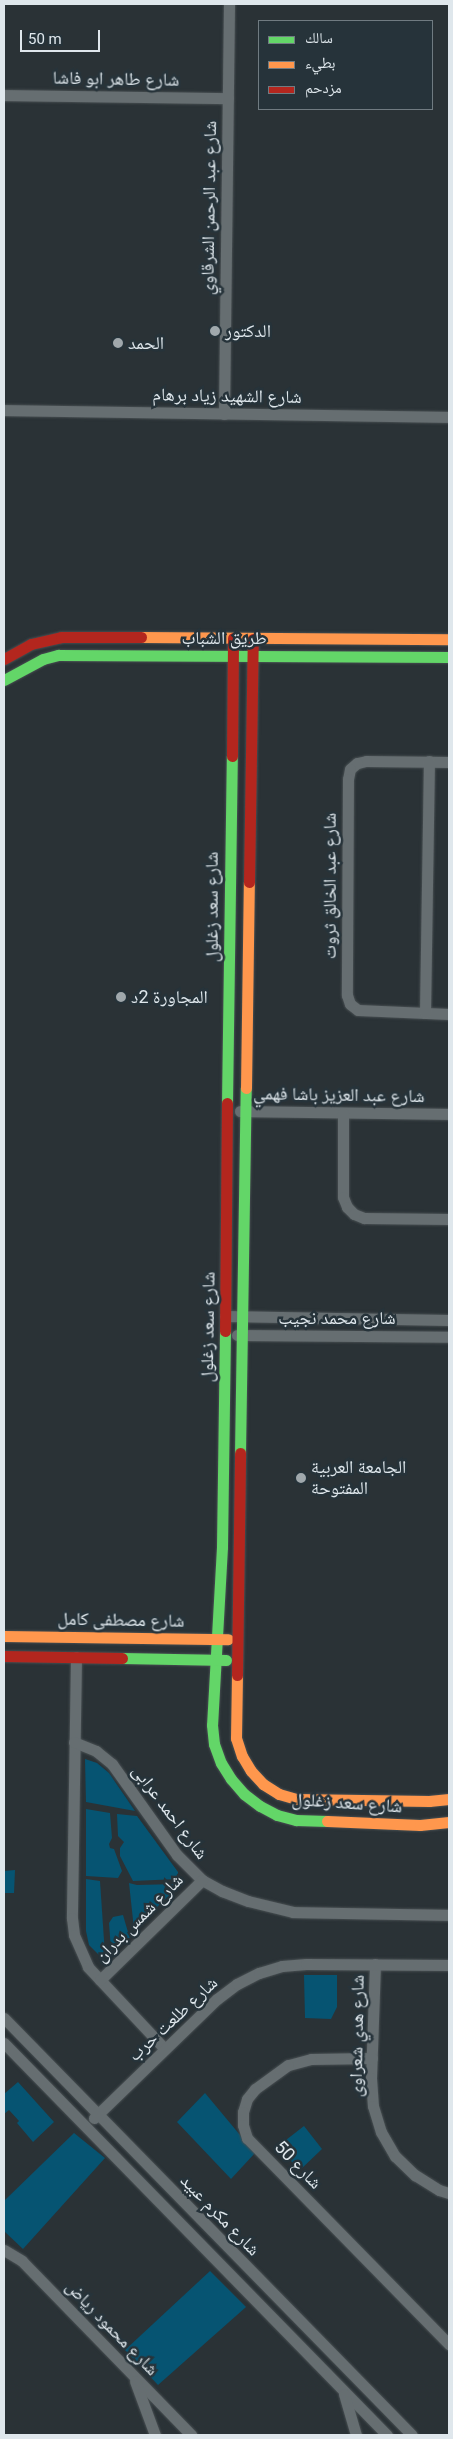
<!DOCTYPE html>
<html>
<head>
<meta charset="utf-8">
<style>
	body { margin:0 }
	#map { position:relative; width:453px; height:2439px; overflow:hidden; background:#2a3236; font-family:Roboto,"Noto Naskh Arabic",sans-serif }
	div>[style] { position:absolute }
	.green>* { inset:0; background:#065472 }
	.roads { filter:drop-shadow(0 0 1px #484f52) drop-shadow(0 0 1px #484f52) }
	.street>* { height:11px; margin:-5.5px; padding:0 5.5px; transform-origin:5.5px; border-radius:5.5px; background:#666e71 }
	.fast>* { height:11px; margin:-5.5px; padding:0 5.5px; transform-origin:5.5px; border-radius:5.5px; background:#63d668 }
	.slow>* { height:11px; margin:-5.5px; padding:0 5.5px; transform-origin:5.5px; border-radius:5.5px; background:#ff974d }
	.jam>* { height:11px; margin:-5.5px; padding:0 5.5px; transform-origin:5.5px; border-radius:5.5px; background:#b3261e }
	.dots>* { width:14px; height:14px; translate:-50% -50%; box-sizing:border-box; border:2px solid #26333a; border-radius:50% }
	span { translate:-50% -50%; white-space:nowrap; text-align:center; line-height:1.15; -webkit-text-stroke:5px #26333a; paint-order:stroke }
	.street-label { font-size:18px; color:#dfe7ec }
	.poi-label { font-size:18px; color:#dfe7ec }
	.left { translate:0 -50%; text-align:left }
	.frame { position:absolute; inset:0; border:5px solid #dfe7ec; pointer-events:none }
	.legend { position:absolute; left:258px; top:20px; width:175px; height:90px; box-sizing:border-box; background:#26333a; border:1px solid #707b81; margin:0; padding:6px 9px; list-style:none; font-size:15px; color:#dfe7ec }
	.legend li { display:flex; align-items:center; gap:10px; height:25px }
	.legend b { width:25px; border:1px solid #707b81 }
	.scale { position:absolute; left:20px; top:30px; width:80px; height:22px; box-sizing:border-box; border:2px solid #dfe7ec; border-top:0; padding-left:6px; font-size:15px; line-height:18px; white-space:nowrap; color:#dfe7ec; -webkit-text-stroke:4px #26333a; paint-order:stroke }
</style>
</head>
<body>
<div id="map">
	<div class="green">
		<div style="clip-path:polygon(85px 1759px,97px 1763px,109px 1773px,135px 1811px,86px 1802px)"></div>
		<div style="clip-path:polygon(86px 1809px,110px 1813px,112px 1838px,109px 1844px,110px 1848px,114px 1849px,122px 1871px,118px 1878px,86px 1876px)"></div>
		<div style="clip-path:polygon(117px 1814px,137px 1816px,178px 1872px,178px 1879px,133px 1881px,120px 1856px,120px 1848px,124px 1842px,118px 1836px)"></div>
		<div style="clip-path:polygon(15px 1870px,14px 1893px,4px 1893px,4px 1871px)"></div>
		<div style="clip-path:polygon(86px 1879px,100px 1881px,105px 1955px,102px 1958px,89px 1945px,86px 1931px)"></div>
		<div style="clip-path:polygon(129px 1883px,137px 1885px,177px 1884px,179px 1886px,134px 1929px)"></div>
		<div style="clip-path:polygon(123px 1915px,130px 1939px,111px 1950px,109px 1923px,113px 1917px)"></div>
		<div style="clip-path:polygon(304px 1975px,337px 1975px,337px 2007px,331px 2019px,305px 2018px)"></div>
		<div style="clip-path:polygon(18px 2082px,54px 2122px,33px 2142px,17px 2123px,19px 2121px,9px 2110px,4px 2114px,4px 2094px)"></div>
		<div style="clip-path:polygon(205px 2093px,255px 2153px,231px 2179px,177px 2122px)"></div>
		<div style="clip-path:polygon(304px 2126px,322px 2149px,300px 2170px,277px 2147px)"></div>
		<div style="clip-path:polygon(74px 2133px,105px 2158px,23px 2249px,4px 2231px,4px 2201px)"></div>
		<div style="clip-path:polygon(210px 2271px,246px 2307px,158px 2385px,125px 2350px)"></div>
	</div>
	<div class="roads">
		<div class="street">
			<div style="left:4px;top:95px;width:224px;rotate:0.8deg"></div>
			<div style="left:4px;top:410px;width:445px;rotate:0.9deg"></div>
			<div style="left:224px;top:414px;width:410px;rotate:-89.3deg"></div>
			<div style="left:449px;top:762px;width:83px;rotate:-179.3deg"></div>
			<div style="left:366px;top:761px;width:9px;rotate:167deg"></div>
			<div style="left:357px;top:763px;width:9px;rotate:139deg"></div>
			<div style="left:350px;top:769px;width:10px;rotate:101deg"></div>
			<div style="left:348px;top:779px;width:216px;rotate:90.3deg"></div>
			<div style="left:347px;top:995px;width:9px;rotate:72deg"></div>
			<div style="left:350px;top:1004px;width:10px;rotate:37deg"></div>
			<div style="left:358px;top:1010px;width:91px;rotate:2.5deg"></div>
			<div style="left:425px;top:1013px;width:252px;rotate:-89.1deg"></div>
			<div style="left:240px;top:1111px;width:209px;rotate:0.8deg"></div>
			<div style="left:343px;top:1113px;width:84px;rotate:90deg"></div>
			<div style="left:343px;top:1197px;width:11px;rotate:68deg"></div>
			<div style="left:347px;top:1207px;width:10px;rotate:45deg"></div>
			<div style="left:354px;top:1214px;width:11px;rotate:22deg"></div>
			<div style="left:364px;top:1218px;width:85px;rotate:0.7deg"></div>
			<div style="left:225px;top:1316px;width:224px;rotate:1deg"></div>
			<div style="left:237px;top:1335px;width:212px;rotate:0.5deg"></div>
			<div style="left:76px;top:1657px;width:261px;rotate:90.9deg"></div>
			<div style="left:72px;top:1918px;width:17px;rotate:83deg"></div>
			<div style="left:74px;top:1935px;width:35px;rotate:66deg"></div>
			<div style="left:88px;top:1967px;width:112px;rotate:46.8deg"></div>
			<div style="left:74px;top:1742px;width:24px;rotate:22deg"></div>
			<div style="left:96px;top:1751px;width:21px;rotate:39deg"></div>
			<div style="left:112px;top:1764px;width:112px;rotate:54.5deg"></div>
			<div style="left:177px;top:1855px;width:35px;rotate:45deg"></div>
			<div style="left:202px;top:1880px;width:23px;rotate:29deg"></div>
			<div style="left:222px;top:1891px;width:28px;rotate:21deg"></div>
			<div style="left:248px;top:1901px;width:46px;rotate:13.7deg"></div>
			<div style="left:293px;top:1912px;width:156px;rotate:1.1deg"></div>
			<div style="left:375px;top:1964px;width:114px;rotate:92deg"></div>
			<div style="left:371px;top:2078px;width:28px;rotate:86deg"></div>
			<div style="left:373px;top:2106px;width:27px;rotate:73deg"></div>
			<div style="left:381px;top:2132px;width:28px;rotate:60deg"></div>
			<div style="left:395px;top:2156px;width:28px;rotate:44deg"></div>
			<div style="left:415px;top:2175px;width:28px;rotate:32deg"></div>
			<div style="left:439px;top:2190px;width:10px;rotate:17deg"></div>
			<div style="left:100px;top:1980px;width:143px;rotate:-44.4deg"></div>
			<div style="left:4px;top:2018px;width:583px;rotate:45.63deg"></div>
			<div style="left:4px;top:2043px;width:548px;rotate:45.67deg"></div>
			<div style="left:372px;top:2058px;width:61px;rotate:179.1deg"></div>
			<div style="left:311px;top:2059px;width:24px;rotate:165deg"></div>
			<div style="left:288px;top:2065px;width:41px;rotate:144deg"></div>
			<div style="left:255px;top:2089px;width:13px;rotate:129deg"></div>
			<div style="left:247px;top:2099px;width:14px;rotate:107deg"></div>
			<div style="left:243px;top:2112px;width:13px;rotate:90deg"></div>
			<div style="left:243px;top:2125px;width:14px;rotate:73deg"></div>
			<div style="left:247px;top:2138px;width:289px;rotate:45.6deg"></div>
			<div style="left:94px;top:2118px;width:171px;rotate:-44.1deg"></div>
			<div style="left:217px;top:1999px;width:25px;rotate:-37deg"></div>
			<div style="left:237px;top:1984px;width:25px;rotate:-27deg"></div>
			<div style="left:259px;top:1973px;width:24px;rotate:-17deg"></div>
			<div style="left:282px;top:1966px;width:24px;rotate:-5deg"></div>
			<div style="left:306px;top:1964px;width:143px;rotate:0.4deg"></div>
			<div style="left:4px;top:2250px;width:21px;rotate:31deg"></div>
			<div style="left:22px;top:2261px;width:243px;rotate:45.8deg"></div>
			<div style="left:135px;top:2381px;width:58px;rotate:69.7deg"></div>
			<div style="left:344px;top:2394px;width:43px;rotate:73.7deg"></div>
		</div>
		<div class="fast">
			<div style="left:4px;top:680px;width:44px;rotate:-28.3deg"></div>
			<div style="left:43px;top:659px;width:16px;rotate:-15deg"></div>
			<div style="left:58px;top:655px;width:391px;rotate:0.3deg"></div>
			<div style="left:227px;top:1103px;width:347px;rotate:-89.2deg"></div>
			<div style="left:225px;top:1331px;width:216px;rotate:90.8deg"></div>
			<div style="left:222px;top:1547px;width:178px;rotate:93.2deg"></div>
			<div style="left:212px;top:1725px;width:19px;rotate:84deg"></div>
			<div style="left:214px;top:1744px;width:20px;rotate:70deg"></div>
			<div style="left:221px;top:1763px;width:19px;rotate:58deg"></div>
			<div style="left:231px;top:1779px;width:20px;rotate:49deg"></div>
			<div style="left:244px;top:1794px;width:20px;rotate:37deg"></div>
			<div style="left:260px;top:1806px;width:19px;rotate:28deg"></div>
			<div style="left:277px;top:1815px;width:20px;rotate:15deg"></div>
			<div style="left:296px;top:1820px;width:31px;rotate:2deg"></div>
			<div style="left:240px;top:1453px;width:365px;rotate:-89.1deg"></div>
			<div style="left:122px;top:1658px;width:104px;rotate:1.1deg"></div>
		</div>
		<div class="slow">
			<div style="left:141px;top:637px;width:308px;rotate:0.4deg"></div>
			<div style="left:246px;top:1088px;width:206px;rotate:-89.2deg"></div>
			<div style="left:4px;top:1636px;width:224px;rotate:0.8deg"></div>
			<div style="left:237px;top:1675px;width:63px;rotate:90.9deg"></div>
			<div style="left:236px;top:1738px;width:19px;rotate:72deg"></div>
			<div style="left:242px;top:1756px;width:17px;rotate:59deg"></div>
			<div style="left:251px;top:1771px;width:18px;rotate:47deg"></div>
			<div style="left:263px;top:1784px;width:19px;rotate:32deg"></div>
			<div style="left:279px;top:1794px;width:18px;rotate:16deg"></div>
			<div style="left:296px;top:1799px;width:133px;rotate:0.9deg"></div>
			<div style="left:429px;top:1801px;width:20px;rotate:-6deg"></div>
			<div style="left:327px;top:1821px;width:93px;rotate:2.5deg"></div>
			<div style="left:420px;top:1825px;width:29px;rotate:-6deg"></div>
		</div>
		<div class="jam">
			<div style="left:4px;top:659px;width:31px;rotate:-29deg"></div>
			<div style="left:31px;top:644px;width:31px;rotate:-13deg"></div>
			<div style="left:61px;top:637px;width:80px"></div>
			<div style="left:232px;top:756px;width:118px;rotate:-89.5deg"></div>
			<div style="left:249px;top:882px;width:243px;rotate:-89.1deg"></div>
			<div style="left:225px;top:1331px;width:228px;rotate:-89.5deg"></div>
			<div style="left:4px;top:1656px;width:118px;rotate:1deg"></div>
			<div style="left:237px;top:1675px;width:222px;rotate:-89.2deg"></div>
		</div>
	</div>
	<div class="dots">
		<div style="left:215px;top:331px;background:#a0a8ac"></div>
		<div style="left:118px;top:343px;background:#a0a8ac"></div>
		<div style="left:121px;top:997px;background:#a0a8ac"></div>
		<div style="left:301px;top:1478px;background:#a0a8ac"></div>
	</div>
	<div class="street-label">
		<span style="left:116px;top:79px;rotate:1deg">شارع طاهر ابو فاشا</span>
		<span style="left:209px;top:208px;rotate:-89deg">شارع عبد الرحمن الشرقاوي</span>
		<span style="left:227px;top:396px;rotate:1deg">شارع الشهيد زياد برهام</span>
		<span style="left:224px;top:638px">طريق الشباب</span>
		<span style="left:330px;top:886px;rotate:-90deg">شارع عبد الخالق ثروت</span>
		<span style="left:212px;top:907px;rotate:-90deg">شارع سعد زغلول</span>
		<span style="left:339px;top:1095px;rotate:1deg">شارع عبد العزيز باشا فهمي</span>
		<span style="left:337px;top:1318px">شارع محمد نجيب</span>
		<span style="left:208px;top:1327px;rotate:-89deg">شارع سعد زغلول</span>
		<span style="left:121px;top:1620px;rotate:1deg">شارع مصطفى كامل</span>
		<span style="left:347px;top:1803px;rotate:4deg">شارع سعد زغلول</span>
		<span style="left:170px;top:1812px;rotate:53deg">شارع احمد عرابى</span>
		<span style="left:139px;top:1918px;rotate:-45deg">شارع شمس بدران</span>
		<span style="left:173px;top:2019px;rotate:-43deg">شارع طلعت حرب</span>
		<span style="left:357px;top:2036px;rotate:-89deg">شارع هدي شعراوى</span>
		<span style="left:298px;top:2165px;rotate:46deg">شارع 50</span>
		<span style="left:220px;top:2215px;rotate:46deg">شارع مكرم عبيد</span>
		<span style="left:112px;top:2328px;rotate:46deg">شارع محمود رياض</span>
	</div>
	<div class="poi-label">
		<span class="left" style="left:225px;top:331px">الدكتور</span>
		<span class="left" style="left:128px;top:343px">الحمد</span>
		<span class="left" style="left:131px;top:997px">المجاورة 2د</span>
		<span class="left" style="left:311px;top:1478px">الجامعة العربية<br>المفتوحة</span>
	</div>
	<div class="frame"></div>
	<ul class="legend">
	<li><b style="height:6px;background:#63d668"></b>سالك</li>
	<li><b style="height:6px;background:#ff974d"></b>بطيء</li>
	<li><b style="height:6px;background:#b3261e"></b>مزدحم</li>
	</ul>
	<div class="scale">50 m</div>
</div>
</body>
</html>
